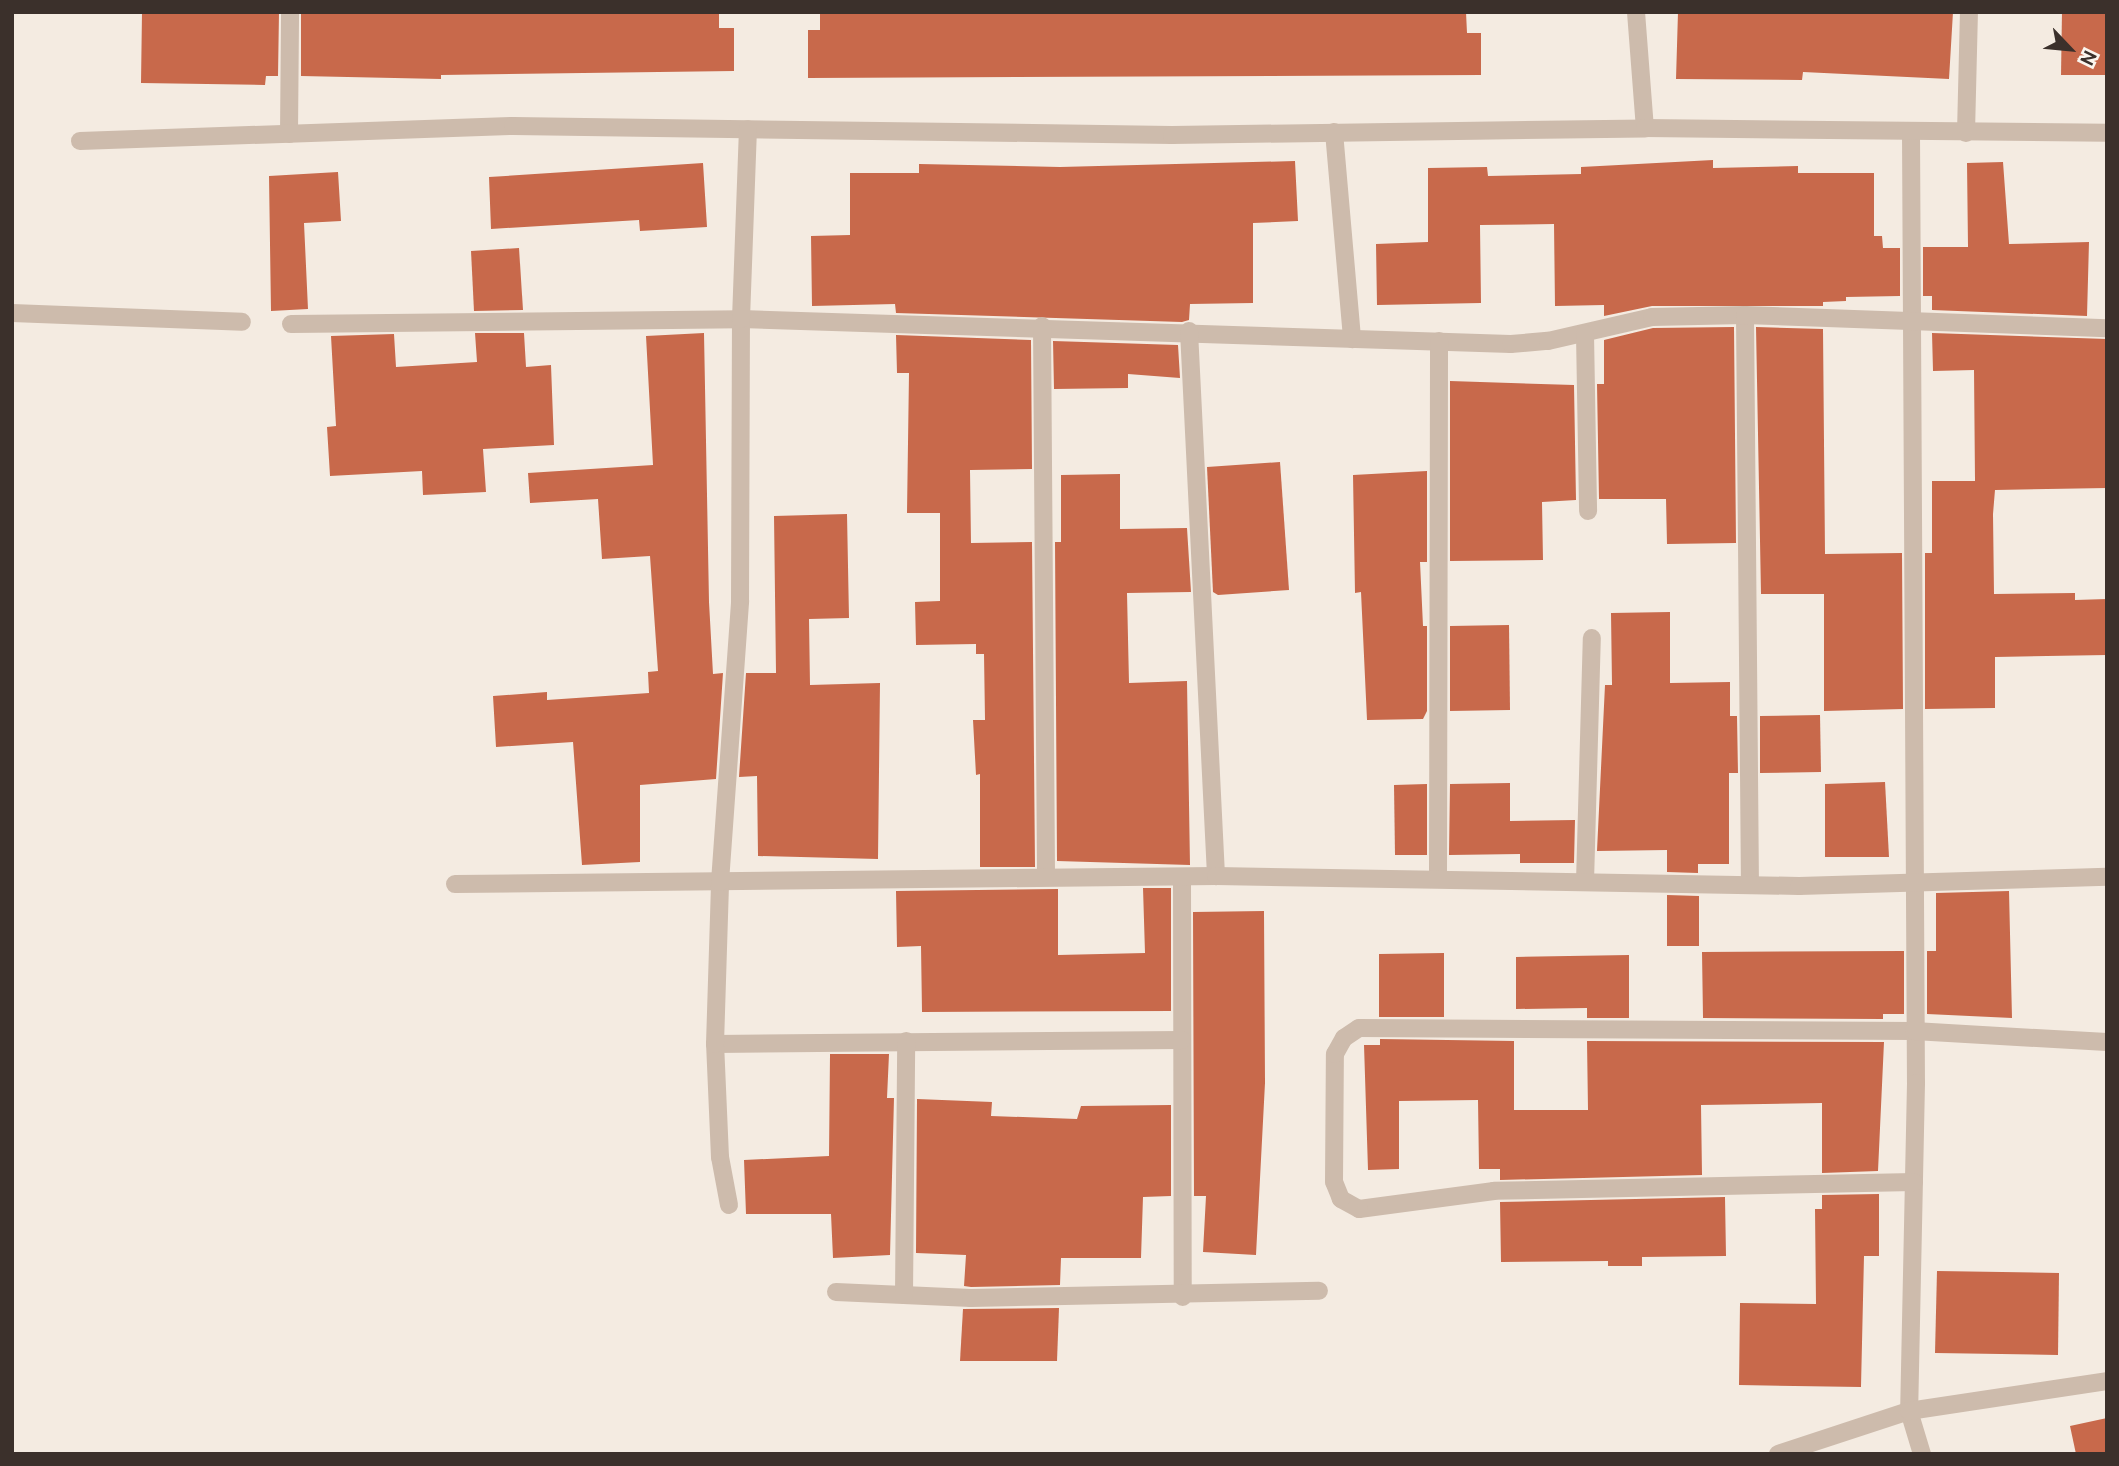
<!DOCTYPE html>
<html>
<head>
<meta charset="utf-8">
<style>
	body { margin:0 }
	#map { position:relative; width:2119px; height:1466px; overflow:hidden; background:#f4ebe1; font-family:Ubuntu,sans-serif }
	div>[style] { position:absolute }
	.building>* { inset:0; background:#c8694b }
	.minor>* { height:18px; margin:-9px; padding:0 9px; transform-origin:9px; border-radius:9px; background:#cdbbac }
	span { translate:-50% -50%; white-space:nowrap; text-align:center; line-height:1.15; -webkit-text-stroke:5px #fbf5ee; paint-order:stroke }
	.frame { position:absolute; inset:0; border:14px solid #3b302b; pointer-events:none }
	.north { position:absolute; left:2035px; top:14px; width:70px; height:70px; -webkit-text-stroke:5px #fbf5ee; paint-order:stroke; rotate:116deg; font-size:19px; font-weight:700; line-height:28px; text-align:center; color:#3b302b }
	.north::after { content:''; display:block; margin:auto; width:24px; height:32px; background:#3b302b; clip-path:polygon(50% 0,100% 100%,50% 72%,0 100%) }
</style>
</head>
<body>
<div id="map">
	<div class="building">
		<div style="clip-path:polygon(142px 12px,279px 12px,278px 76px,266px 76px,265px 85px,141px 83px)"></div>
		<div style="clip-path:polygon(301px 12px,719px 12px,719px 28px,734px 28px,734px 71px,441px 75px,441px 79px,301px 76px)"></div>
		<div style="clip-path:polygon(820px 12px,1466px 12px,1467px 33px,1481px 33px,1481px 75px,808px 78px,808px 30px,820px 30px)"></div>
		<div style="clip-path:polygon(1678px 12px,1953px 12px,1949px 79px,1803px 72px,1802px 80px,1676px 79px)"></div>
		<div style="clip-path:polygon(2062px 12px,2107px 12px,2107px 75px,2061px 75px)"></div>
		<div style="clip-path:polygon(1713px 160px,1713px 168px,1798px 166px,1798px 173px,1874px 173px,1874px 236px,1882px 236px,1883px 248px,1900px 248px,1900px 296px,1846px 297px,1846px 301px,1823px 302px,1823px 306px,1652px 306px,1604px 316px,1604px 305px,1555px 306px,1554px 224px,1480px 225px,1481px 303px,1377px 305px,1376px 244px,1428px 242px,1428px 168px,1487px 167px,1488px 176px,1581px 174px,1581px 167px)"></div>
		<div style="clip-path:polygon(1295px 161px,1298px 221px,1253px 223px,1253px 303px,1190px 304px,1189px 320px,1182px 322px,896px 313px,895px 304px,812px 306px,811px 236px,850px 235px,850px 173px,919px 173px,919px 164px,1060px 167px)"></div>
		<div style="clip-path:polygon(2003px 162px,2009px 244px,2089px 242px,2087px 316px,1932px 310px,1932px 296px,1923px 296px,1923px 247px,1968px 247px,1967px 163px)"></div>
		<div style="clip-path:polygon(703px 163px,707px 227px,640px 231px,639px 220px,491px 229px,489px 177px)"></div>
		<div style="clip-path:polygon(338px 172px,341px 221px,304px 223px,308px 309px,271px 311px,269px 176px)"></div>
		<div style="clip-path:polygon(519px 248px,523px 310px,474px 311px,471px 251px)"></div>
		<div style="clip-path:polygon(1734px 327px,1736px 543px,1667px 544px,1666px 499px,1599px 499px,1597px 384px,1604px 384px,1604px 340px,1653px 328px)"></div>
		<div style="clip-path:polygon(1756px 327px,1823px 329px,1825px 554px,1902px 553px,1903px 709px,1824px 711px,1824px 594px,1761px 594px)"></div>
		<div style="clip-path:polygon(475px 333px,524px 333px,526px 367px,551px 365px,554px 445px,483px 449px,486px 492px,423px 495px,422px 471px,330px 476px,327px 427px,336px 426px,331px 336px,394px 334px,396px 367px,477px 362px)"></div>
		<div style="clip-path:polygon(704px 333px,709px 602px,713px 674px,723px 673px,716px 779px,640px 785px,640px 862px,582px 865px,573px 742px,496px 747px,493px 696px,547px 692px,547px 700px,649px 693px,648px 672px,658px 671px,650px 556px,602px 559px,598px 499px,530px 503px,528px 473px,653px 465px,646px 336px)"></div>
		<div style="clip-path:polygon(1932px 333px,2107px 339px,2107px 488px,1995px 490px,1993px 514px,1994px 594px,2075px 593px,2075px 600px,2107px 599px,2107px 655px,1995px 657px,1995px 708px,1925px 709px,1925px 553px,1932px 553px,1932px 481px,1975px 481px,1974px 370px,1933px 371px)"></div>
		<div style="clip-path:polygon(896px 335px,1031px 340px,1032px 469px,970px 470px,971px 543px,1032px 542px,1035px 867px,980px 867px,980px 774px,976px 775px,973px 720px,985px 720px,984px 654px,976px 654px,976px 644px,916px 645px,915px 602px,940px 601px,940px 513px,907px 513px,909px 373px,897px 373px)"></div>
		<div style="clip-path:polygon(1053px 341px,1178px 345px,1180px 378px,1128px 374px,1128px 388px,1054px 389px)"></div>
		<div style="clip-path:polygon(1450px 381px,1574px 385px,1576px 500px,1542px 502px,1543px 560px,1450px 561px)"></div>
		<div style="clip-path:polygon(1280px 462px,1289px 590px,1218px 595px,1213px 592px,1207px 467px)"></div>
		<div style="clip-path:polygon(1427px 471px,1427px 562px,1420px 562px,1423px 626px,1427px 626px,1427px 711px,1423px 719px,1367px 720px,1361px 592px,1355px 593px,1353px 475px)"></div>
		<div style="clip-path:polygon(1120px 474px,1120px 529px,1187px 528px,1191px 592px,1127px 593px,1129px 683px,1187px 681px,1190px 865px,1057px 861px,1055px 542px,1061px 542px,1061px 475px)"></div>
		<div style="clip-path:polygon(847px 514px,849px 618px,809px 619px,810px 685px,880px 683px,878px 859px,758px 856px,757px 776px,739px 777px,746px 673px,776px 673px,774px 516px)"></div>
		<div style="clip-path:polygon(1670px 612px,1670px 683px,1730px 682px,1730px 716px,1737px 716px,1738px 773px,1729px 773px,1729px 864px,1698px 864px,1698px 873px,1667px 872px,1667px 850px,1597px 851px,1605px 685px,1612px 685px,1611px 613px)"></div>
		<div style="clip-path:polygon(1509px 625px,1510px 710px,1450px 711px,1450px 626px)"></div>
		<div style="clip-path:polygon(1820px 715px,1821px 772px,1760px 773px,1760px 716px)"></div>
		<div style="clip-path:polygon(1885px 782px,1889px 857px,1825px 857px,1825px 784px)"></div>
		<div style="clip-path:polygon(1510px 783px,1510px 821px,1575px 820px,1574px 863px,1520px 863px,1520px 854px,1449px 855px,1450px 784px)"></div>
		<div style="clip-path:polygon(1427px 784px,1427px 855px,1395px 855px,1394px 785px)"></div>
		<div style="clip-path:polygon(1143px 888px,1171px 888px,1171px 1011px,922px 1012px,921px 946px,897px 947px,896px 891px,1058px 889px,1058px 955px,1145px 953px)"></div>
		<div style="clip-path:polygon(2009px 891px,2012px 1018px,1927px 1014px,1927px 951px,1936px 951px,1936px 893px)"></div>
		<div style="clip-path:polygon(1667px 895px,1699px 896px,1699px 946px,1667px 946px)"></div>
		<div style="clip-path:polygon(1264px 911px,1265px 1083px,1256px 1255px,1203px 1252px,1206px 1196px,1194px 1196px,1193px 912px)"></div>
		<div style="clip-path:polygon(1904px 951px,1904px 1014px,1883px 1014px,1883px 1019px,1703px 1018px,1702px 952px)"></div>
		<div style="clip-path:polygon(1444px 953px,1444px 1017px,1379px 1017px,1379px 954px)"></div>
		<div style="clip-path:polygon(1629px 955px,1629px 1018px,1587px 1018px,1587px 1008px,1516px 1009px,1516px 957px)"></div>
		<div style="clip-path:polygon(1380px 1039px,1514px 1041px,1514px 1110px,1588px 1110px,1587px 1041px,1884px 1042px,1878px 1171px,1822px 1173px,1822px 1103px,1701px 1105px,1702px 1175px,1500px 1180px,1500px 1169px,1479px 1169px,1478px 1100px,1399px 1101px,1399px 1169px,1368px 1170px,1364px 1045px,1380px 1045px)"></div>
		<div style="clip-path:polygon(830px 1054px,889px 1054px,887px 1098px,894px 1098px,890px 1255px,833px 1258px,831px 1214px,746px 1214px,744px 1160px,829px 1156px)"></div>
		<div style="clip-path:polygon(917px 1099px,992px 1102px,991px 1116px,1077px 1119px,1081px 1106px,1171px 1105px,1171px 1196px,1143px 1197px,1141px 1258px,1061px 1258px,1060px 1285px,971px 1287px,964px 1286px,966px 1255px,916px 1253px)"></div>
		<div style="clip-path:polygon(1879px 1194px,1879px 1256px,1864px 1256px,1861px 1387px,1739px 1385px,1740px 1303px,1816px 1304px,1815px 1209px,1822px 1209px,1822px 1195px)"></div>
		<div style="clip-path:polygon(1725px 1197px,1726px 1256px,1642px 1257px,1642px 1266px,1608px 1266px,1608px 1261px,1501px 1262px,1500px 1202px)"></div>
		<div style="clip-path:polygon(1937px 1271px,2059px 1273px,2058px 1355px,1935px 1353px)"></div>
		<div style="clip-path:polygon(1059px 1308px,1057px 1361px,960px 1361px,963px 1309px)"></div>
		<div style="clip-path:polygon(2107px 1418px,2107px 1454px,2076px 1454px,2070px 1426px)"></div>
	</div>
	<div class="minor">
		<div style="left:1636px;top:12px;width:116px;rotate:85.6deg"></div>
		<div style="left:1334px;top:132px;width:208px;rotate:85deg"></div>
		<div style="left:1911px;top:133px;width:950px;rotate:89.7deg"></div>
		<div style="left:1916px;top:1083px;width:328px;rotate:91.2deg"></div>
		<div style="left:1909px;top:1411px;width:45px;rotate:73.2deg"></div>
		<div style="left:1966px;top:133px;width:121px;rotate:-88.6deg"></div>
		<div style="left:289px;top:134px;width:122px;rotate:-89.5deg"></div>
		<div style="left:80px;top:141px;width:433px;rotate:-2deg"></div>
		<div style="left:513px;top:126px;width:659px;rotate:0.78deg"></div>
		<div style="left:1172px;top:135px;width:473px;rotate:-0.8deg"></div>
		<div style="left:1645px;top:128px;width:462px;rotate:0.6deg"></div>
		<div style="left:12px;top:313px;width:230px;rotate:2.2deg"></div>
		<div style="left:1745px;top:315px;width:570px;rotate:89.5deg"></div>
		<div style="left:291px;top:324px;width:450px;rotate:-0.6deg"></div>
		<div style="left:741px;top:319px;width:770px;rotate:1.86deg"></div>
		<div style="left:1511px;top:344px;width:37px;rotate:-5deg"></div>
		<div style="left:1548px;top:341px;width:107px;rotate:-13deg"></div>
		<div style="left:1652px;top:317px;width:93px;rotate:-1.2deg"></div>
		<div style="left:1745px;top:315px;width:362px;rotate:2.1deg"></div>
		<div style="left:1042px;top:326px;width:551px;rotate:89.58deg"></div>
		<div style="left:1189px;top:331px;width:546px;rotate:87.16deg"></div>
		<div style="left:1585px;top:334px;width:177px;rotate:89deg"></div>
		<div style="left:1182px;top:877px;width:420px;rotate:89.9deg"></div>
		<div style="left:1438px;top:879px;width:538px;rotate:-89.89deg"></div>
		<div style="left:1585px;top:882px;width:244px;rotate:-88.4deg"></div>
		<div style="left:455px;top:884px;width:761px;rotate:-0.6deg"></div>
		<div style="left:1216px;top:876px;width:583px;rotate:0.98deg"></div>
		<div style="left:1799px;top:886px;width:308px;rotate:-1.7deg"></div>
		<div style="left:715px;top:1044px;width:467px;rotate:-0.5deg"></div>
		<div style="left:1914px;top:1182px;width:420px;rotate:178.8deg"></div>
		<div style="left:1494px;top:1191px;width:136px;rotate:172.4deg"></div>
		<div style="left:1359px;top:1209px;width:21px;rotate:-151deg"></div>
		<div style="left:1341px;top:1199px;width:18px;rotate:-112deg"></div>
		<div style="left:1334px;top:1182px;width:128px;rotate:-89.6deg"></div>
		<div style="left:1335px;top:1054px;width:18px;rotate:-61deg"></div>
		<div style="left:1344px;top:1038px;width:18px;rotate:-34deg"></div>
		<div style="left:1359px;top:1028px;width:555px;rotate:0.31deg"></div>
		<div style="left:1914px;top:1031px;width:193px;rotate:3.3deg"></div>
		<div style="left:729px;top:1205px;width:49px;rotate:-100.6deg"></div>
		<div style="left:720px;top:1157px;width:113px;rotate:-92.5deg"></div>
		<div style="left:715px;top:1044px;width:162px;rotate:-88.2deg"></div>
		<div style="left:720px;top:882px;width:282px;rotate:-85.9deg"></div>
		<div style="left:740px;top:601px;width:282px;rotate:-89.8deg"></div>
		<div style="left:741px;top:319px;width:190px;rotate:-87.9deg"></div>
		<div style="left:836px;top:1292px;width:135px;rotate:2.5deg"></div>
		<div style="left:971px;top:1298px;width:348px;rotate:-1.2deg"></div>
		<div style="left:904px;top:1295px;width:254px;rotate:-89.5deg"></div>
		<div style="left:1778px;top:1454px;width:138px;rotate:-18.2deg"></div>
		<div style="left:1909px;top:1411px;width:200px;rotate:-8.6deg"></div>
	</div>
	<div class="frame"></div>
	<div class="north">N</div>
</div>
</body>
</html>
